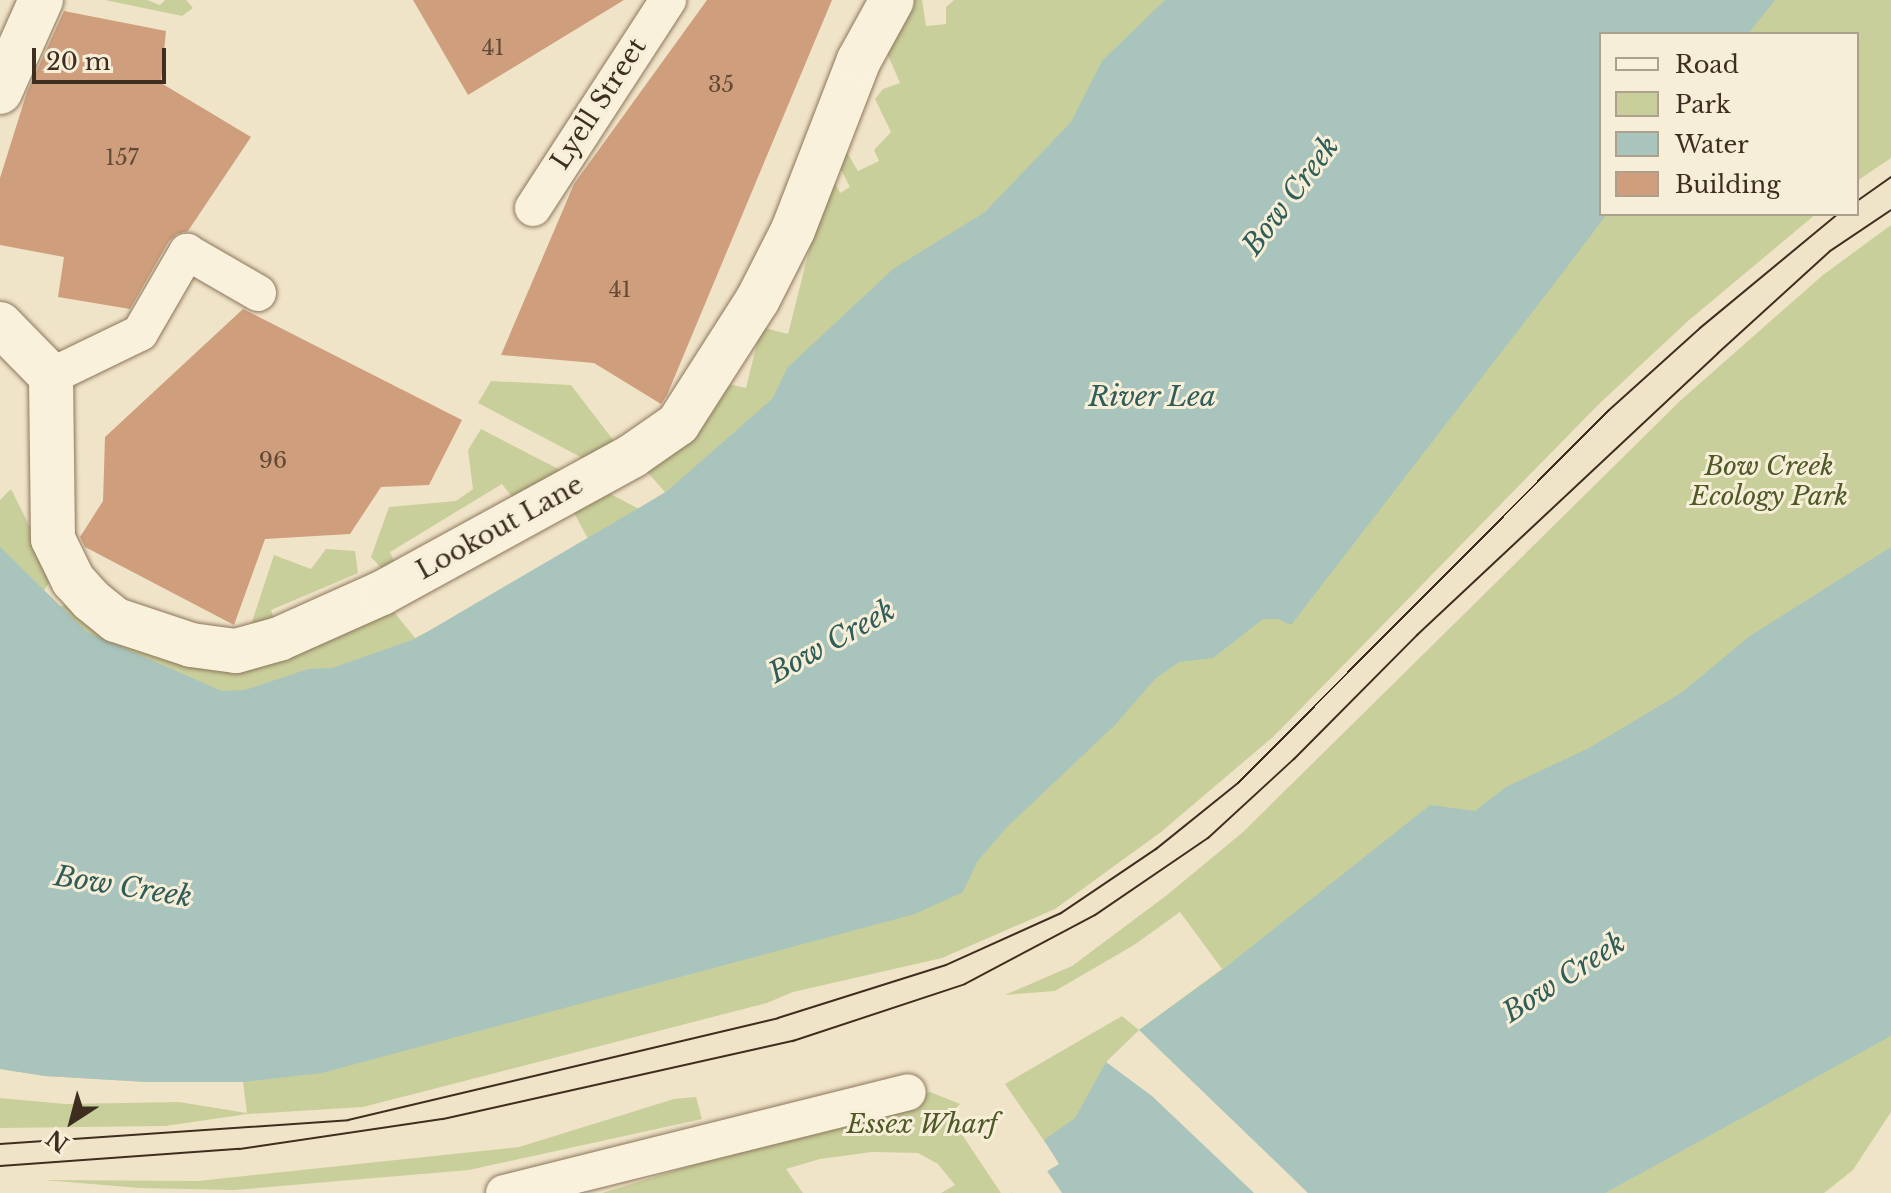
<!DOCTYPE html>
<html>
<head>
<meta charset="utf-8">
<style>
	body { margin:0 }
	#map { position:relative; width:1891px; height:1193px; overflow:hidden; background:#f0e4c8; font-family:"Libre Baskerville",serif }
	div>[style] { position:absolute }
	.green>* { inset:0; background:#c9cf9b }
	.water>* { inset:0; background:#a9c4bc }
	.pier>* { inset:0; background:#f0e4c8 }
	.building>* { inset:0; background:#cf9f7d }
	.roads { filter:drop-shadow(0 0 2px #8d765c) drop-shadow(0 0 2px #8d765c) }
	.pedestrian>* { height:36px; margin:-18px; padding:0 18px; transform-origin:18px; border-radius:18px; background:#faf1dc }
	.minor>* { height:44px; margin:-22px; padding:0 22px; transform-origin:22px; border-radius:22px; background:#faf1dc }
	.tram>* { height:2px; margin:-1px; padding:0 1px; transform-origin:1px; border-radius:1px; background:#3d2e20 }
	span { translate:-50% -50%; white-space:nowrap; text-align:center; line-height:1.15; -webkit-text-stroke:6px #f7eed8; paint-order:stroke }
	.number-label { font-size:22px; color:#624a37 }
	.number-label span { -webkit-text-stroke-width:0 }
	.street-label { font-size:26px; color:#3d2e20 }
	.park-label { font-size:26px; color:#4d5a26; font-style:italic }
	.water-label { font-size:28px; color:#2f5d5a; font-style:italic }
	.legend { position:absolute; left:1599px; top:32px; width:260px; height:184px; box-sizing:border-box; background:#f7eed8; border:2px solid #ada18e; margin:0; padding:10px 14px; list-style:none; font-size:24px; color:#3d2e20 }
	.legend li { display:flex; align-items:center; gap:16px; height:40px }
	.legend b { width:40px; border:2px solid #ada18e }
	.north { position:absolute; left:32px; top:1081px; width:80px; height:80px; -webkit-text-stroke:6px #f7eed8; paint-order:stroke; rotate:216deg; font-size:22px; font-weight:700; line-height:32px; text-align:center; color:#3d2e20 }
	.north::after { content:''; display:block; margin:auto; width:28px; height:36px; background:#3d2e20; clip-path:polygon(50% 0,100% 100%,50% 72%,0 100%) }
	.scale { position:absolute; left:32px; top:48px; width:134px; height:36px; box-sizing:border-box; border:4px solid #3d2e20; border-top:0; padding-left:10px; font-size:24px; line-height:28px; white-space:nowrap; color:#3d2e20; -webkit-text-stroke:6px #f7eed8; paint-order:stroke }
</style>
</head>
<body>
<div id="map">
	<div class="green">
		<div style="clip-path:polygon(105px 0,147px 0,160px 5px,165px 0,186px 0,193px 8px,182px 16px)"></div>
		<div style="clip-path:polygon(907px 0,922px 0,926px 26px,946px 24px,946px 7px,954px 0,1322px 0,800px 553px,0 795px,0 500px,11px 489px,54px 575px,43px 592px,59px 607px,75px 601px,111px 628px,235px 674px,394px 612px,415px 638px,456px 617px,588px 539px,572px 509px,605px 491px,639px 509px,665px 492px,641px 465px,719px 382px,746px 388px,761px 327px,788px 334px,829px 171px,840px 193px,850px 187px,832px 152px,839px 139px,858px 171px,879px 161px,874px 150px,891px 132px,875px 99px,883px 89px,900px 83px,884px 46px)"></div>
		<div style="clip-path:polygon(1646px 0,1891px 0,1891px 158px,1857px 181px,1857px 34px,1619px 34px)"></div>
		<div style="clip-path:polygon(1601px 214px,1816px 214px,1688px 321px,1598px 405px,1274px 736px,1161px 832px,1055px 909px,942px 958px,793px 992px,767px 1003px,363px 1107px,248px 1114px,165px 1126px,0 1128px,0 1098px,65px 1104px,179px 1102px,247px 1113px,243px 1082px,147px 1082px,45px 1076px,0 1069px)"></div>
		<div style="clip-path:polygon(1891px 225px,1891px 623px,1088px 1164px,1011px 1193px,1060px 1164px,1005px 1084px,1122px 1016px,1139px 1030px,1222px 969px,1180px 912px,1134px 945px,1055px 991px,1005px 995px,1072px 966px,1167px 895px,1243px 832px,1681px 400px,1823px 275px)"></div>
		<div style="clip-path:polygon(491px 381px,571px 385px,617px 445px,590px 462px,478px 403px)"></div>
		<div style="clip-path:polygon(481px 429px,566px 473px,517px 503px,502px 484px,390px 552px,399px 572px,390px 577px,371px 557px,389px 507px,456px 501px,473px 489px,468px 450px)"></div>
		<div style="clip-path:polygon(326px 549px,355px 551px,358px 573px,271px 610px,278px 628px,246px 640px,274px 555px,311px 569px)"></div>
		<div style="clip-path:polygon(1891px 899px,1891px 1112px,1853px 1170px,1824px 1193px,1395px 1193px)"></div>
		<div style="clip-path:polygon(930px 1092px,960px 1104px,949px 1115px,1001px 1193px,941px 1193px,955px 1185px,938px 1164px,918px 1153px,872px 1152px,820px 1159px,786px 1169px,803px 1193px,602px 1193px)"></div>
		<div style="clip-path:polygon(696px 1097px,702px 1119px,469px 1170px,234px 1190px,139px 1188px,44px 1180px,198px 1181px,519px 1147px,674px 1099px)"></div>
	</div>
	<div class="water">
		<div style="clip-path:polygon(1165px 0,1775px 0,1748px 34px,1601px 34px,1601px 214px,1607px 214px,1564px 271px,1291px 625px,1278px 619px,1263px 619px,1213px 658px,1179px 662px,1155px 679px,1115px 725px,1007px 827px,977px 862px,963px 892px,915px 914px,322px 1073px,244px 1082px,147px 1082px,45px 1076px,0 1069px,0 547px,87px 632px,222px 691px,245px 690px,308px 669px,332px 668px,415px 639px,666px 492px,773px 398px,787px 368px,893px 269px,985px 212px,1071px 122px,1102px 61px)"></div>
		<div style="clip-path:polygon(1891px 547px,1891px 1036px,1605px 1193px,1011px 1193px,1059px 1164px,1044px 1140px,1075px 1118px,1106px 1062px,1139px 1030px,1222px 970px,1430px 805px,1475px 811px,1506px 787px,1589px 748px,1681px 693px,1750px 636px)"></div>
	</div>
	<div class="pier">
		<div style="clip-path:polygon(1139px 1030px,1308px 1193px,1254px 1193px,1152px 1096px,1106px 1062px)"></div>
		<div style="clip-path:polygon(1045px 1168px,1062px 1193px,1012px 1193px,1009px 1190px)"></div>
	</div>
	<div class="building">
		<div style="clip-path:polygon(413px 0,624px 0,468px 95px)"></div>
		<div style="clip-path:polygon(707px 0,832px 0,667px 395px,661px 404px,594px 363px,501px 355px,574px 184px)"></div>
		<div style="clip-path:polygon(64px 11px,166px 31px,161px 83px,251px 137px,188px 231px,177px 234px,169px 241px,130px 309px,58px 297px,64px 257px,0 245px,0 178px,27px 92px)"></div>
		<div style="clip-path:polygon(243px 309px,462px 420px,429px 485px,381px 487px,350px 534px,265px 539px,234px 625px,85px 547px,80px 537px,103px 501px,105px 437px)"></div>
	</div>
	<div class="roads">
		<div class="pedestrian">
			<div style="left:533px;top:208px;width:248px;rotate:-57deg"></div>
			<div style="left:51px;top:376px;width:99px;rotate:-25.8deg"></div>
			<div style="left:140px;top:333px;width:94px;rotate:-59.9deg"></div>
			<div style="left:187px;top:252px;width:82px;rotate:30deg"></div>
			<div style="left:504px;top:1193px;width:416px;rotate:-14deg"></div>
		</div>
		<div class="minor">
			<div style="left:0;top:92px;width:101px;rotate:-66deg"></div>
			<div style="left:0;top:324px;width:73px;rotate:45.6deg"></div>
			<div style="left:51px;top:376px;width:163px;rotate:89.3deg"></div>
			<div style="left:53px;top:539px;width:46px;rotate:64deg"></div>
			<div style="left:73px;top:580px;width:27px;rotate:48deg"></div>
			<div style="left:91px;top:600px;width:32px;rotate:39deg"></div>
			<div style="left:116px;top:620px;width:79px;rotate:18.4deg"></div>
			<div style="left:191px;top:645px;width:45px;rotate:7.6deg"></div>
			<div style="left:236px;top:651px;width:45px;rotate:-15.6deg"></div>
			<div style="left:279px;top:639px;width:113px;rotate:-24.1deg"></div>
			<div style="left:382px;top:593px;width:285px;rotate:-28.7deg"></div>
			<div style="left:632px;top:456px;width:56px;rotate:-34.8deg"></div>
			<div style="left:678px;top:424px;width:148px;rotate:-57.4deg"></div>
			<div style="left:758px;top:299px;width:77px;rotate:-63.1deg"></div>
			<div style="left:793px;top:230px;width:182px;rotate:-68.8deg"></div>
			<div style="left:859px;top:60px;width:68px;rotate:-61.2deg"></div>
		</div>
	</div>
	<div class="tram">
		<div style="left:1857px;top:201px;width:42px;rotate:-35.2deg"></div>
		<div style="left:0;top:1144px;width:349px;rotate:-3.9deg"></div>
		<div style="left:348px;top:1120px;width:442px;rotate:-13.3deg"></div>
		<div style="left:778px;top:1018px;width:176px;rotate:-17.5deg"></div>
		<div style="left:946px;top:965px;width:126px;rotate:-24.3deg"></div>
		<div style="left:1061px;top:913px;width:115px;rotate:-34deg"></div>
		<div style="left:1156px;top:849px;width:105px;rotate:-38.8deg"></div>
		<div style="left:1238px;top:783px;width:526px;rotate:-45.15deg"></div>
		<div style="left:1609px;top:410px;width:122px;rotate:-42deg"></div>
		<div style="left:1700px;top:328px;width:179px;rotate:-39.6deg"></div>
		<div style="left:0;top:1166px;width:240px;rotate:-4.1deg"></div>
		<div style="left:239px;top:1149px;width:206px;rotate:-8.4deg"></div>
		<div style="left:443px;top:1119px;width:359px;rotate:-12.6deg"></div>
		<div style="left:793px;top:1041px;width:181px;rotate:-18.3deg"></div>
		<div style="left:965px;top:984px;width:147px;rotate:-28deg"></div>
		<div style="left:1095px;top:915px;width:137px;rotate:-34.3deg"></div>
		<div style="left:1208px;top:838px;width:117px;rotate:-42.6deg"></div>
		<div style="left:1294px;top:759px;width:175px;rotate:-45.2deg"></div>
		<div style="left:1417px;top:635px;width:412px;rotate:-43.1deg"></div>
		<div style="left:1718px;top:353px;width:151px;rotate:-42.3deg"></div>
		<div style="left:1830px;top:251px;width:73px;rotate:-33.9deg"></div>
	</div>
	<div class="number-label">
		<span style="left:493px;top:48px">41</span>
		<span style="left:721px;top:85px">35</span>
		<span style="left:122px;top:158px">157</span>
		<span style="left:620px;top:290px">41</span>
		<span style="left:273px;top:461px">96</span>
	</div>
	<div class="street-label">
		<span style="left:599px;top:104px;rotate:-57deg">Lyell Street</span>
		<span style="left:500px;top:528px;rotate:-29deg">Lookout Lane</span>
	</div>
	<div class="park-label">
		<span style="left:1769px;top:482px">Bow Creek<br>Ecology Park</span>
		<span style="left:922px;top:1125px">Essex Wharf</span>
	</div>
	<div class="water-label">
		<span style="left:1291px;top:196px;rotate:-53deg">Bow Creek</span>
		<span style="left:1152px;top:397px">River Lea</span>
		<span style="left:832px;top:642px;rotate:-29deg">Bow Creek</span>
		<span style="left:123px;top:887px;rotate:9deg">Bow Creek</span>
		<span style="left:1564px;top:978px;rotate:-33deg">Bow Creek</span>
	</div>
	<ul class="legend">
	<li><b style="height:10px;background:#faf1dc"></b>Road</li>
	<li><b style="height:22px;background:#c9cf9b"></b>Park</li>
	<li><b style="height:22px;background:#a9c4bc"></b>Water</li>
	<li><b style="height:22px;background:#cf9f7d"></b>Building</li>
	</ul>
	<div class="north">N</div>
	<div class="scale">20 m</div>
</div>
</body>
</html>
